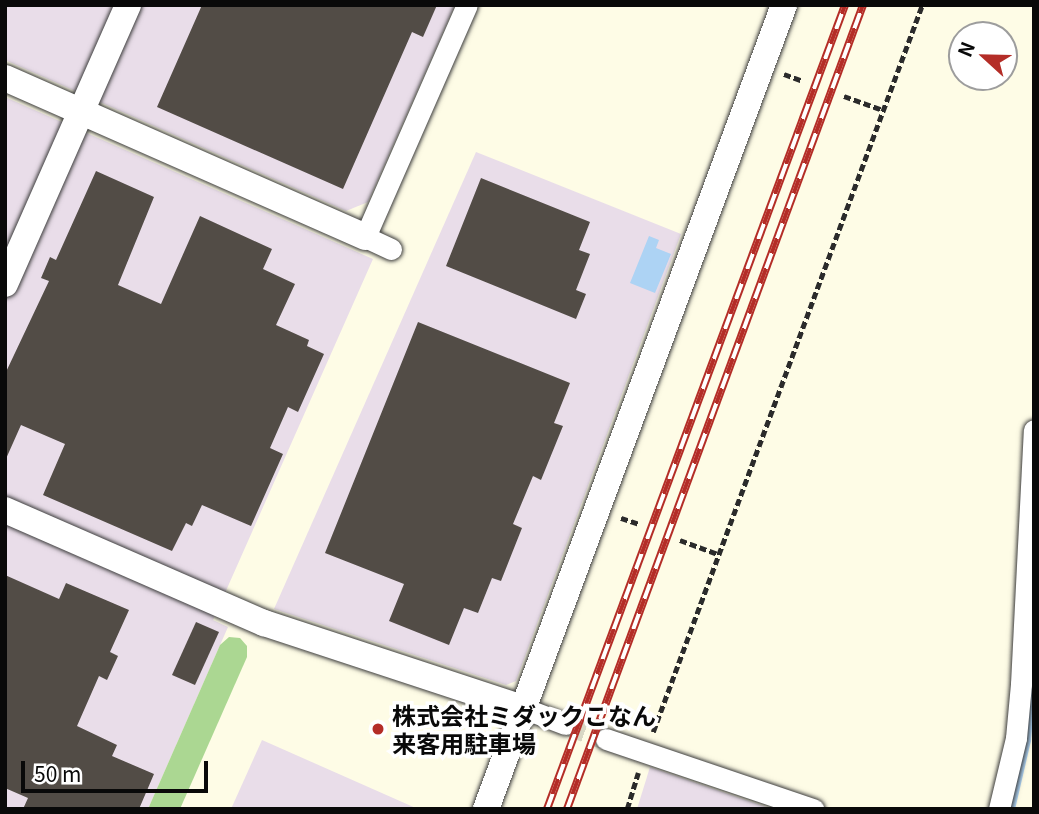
<!DOCTYPE html>
<html>
<head>
<meta charset="utf-8">
<style>
	body { margin:0 }
	#map { position:relative; width:1039px; height:814px; overflow:hidden; background:#fefce6; font-family:Georgia,"Noto Sans JP",serif }
	div>[style] { position:absolute }
	.industrial>* { inset:0; background:#e9dde9 }
	.forest>* { inset:0; background:#abd792 }
	.water>* { inset:0; background:#add3f4 }
	.stream>* { height:8px; margin:-4px; padding:0 4px; transform-origin:4px; border-radius:4px; background:#add3f4 }
	.building>* { inset:0; background:#524c46 }
	.minor-tunnel>* { height:21px; margin-top:-10.5px; transform-origin:0; background:repeating-linear-gradient(90deg,#d9d8c5 0 21px,transparent 0 31px) }
	.path>* { height:4.5px; margin-top:-2.25px; transform-origin:0; background:repeating-linear-gradient(90deg,#2b2b2b 0 7px,transparent 0 10.5px) }
	.roads { filter:drop-shadow(0 0 2px #3c3c3c) drop-shadow(0 0 2px #3c3c3c) }
	.minor>* { height:21px; margin:-10.5px; padding:0 10.5px; transform-origin:10.5px; border-radius:10.5px; background:#fff }
	.tertiary>* { height:26px; margin:-13px; padding:0 13px; transform-origin:13px; border-radius:13px; background:#fff }
	.rail>* { height:8px; margin-top:-4px; transform-origin:0; background:repeating-linear-gradient(90deg,#fff 0 16px,#b42d27 0 32px); box-sizing:border-box; border-block:2px solid #b42d27 }
	.dots>* { width:19px; height:19px; translate:-50% -50%; box-sizing:border-box; border:4px solid #fff; border-radius:50% }
	span { translate:-50% -50%; white-space:nowrap; text-align:center; line-height:1.15; -webkit-text-stroke:7px #fff; paint-order:stroke }
	.poi-label { font-size:24px; color:#090909; font-weight:700 }
	.left { translate:0 -50%; text-align:left }
	.frame { position:absolute; inset:0; border:7px solid #090909; pointer-events:none }
	.north { position:absolute; left:948px; top:21px; width:70px; height:70px; box-sizing:border-box; background:#fff; border:2px solid #9d9d9d; border-radius:50%; rotate:292deg; font-size:19px; font-weight:700; line-height:28px; text-align:center; color:#090909 }
	.north::after { content:''; display:block; margin:auto; width:24px; height:32px; background:#b42d27; clip-path:polygon(50% 0,100% 100%,50% 72%,0 100%) }
	.scale { position:absolute; left:21px; top:761px; width:187px; height:32px; box-sizing:border-box; border:4px solid #090909; border-top:0; padding-left:9px; font-size:21px; line-height:24px; white-space:nowrap; color:#090909; -webkit-text-stroke:5px #fff; paint-order:stroke }
</style>
</head>
<body>
<div id="map">
	<div class="industrial">
		<div style="clip-path:polygon(5px 5px,455px 5px,368px 202px,346px 211px,5px 60px)"></div>
		<div style="clip-path:polygon(5px 97px,373px 259px,213px 620px,228px 627px,148px 809px,5px 809px)"></div>
		<div style="clip-path:polygon(476px 152px,681px 234px,516px 681px,506px 685px,274px 609px)"></div>
		<div style="clip-path:polygon(262px 740px,418px 809px,231px 809px)"></div>
		<div style="clip-path:polygon(650px 767px,772px 809px,637px 809px)"></div>
	</div>
	<div class="forest">
		<div style="clip-path:polygon(229px 637px,240px 638px,247px 646px,247px 657px,180px 809px,148px 809px,220px 645px)"></div>
	</div>
	<div class="water">
		<div style="clip-path:polygon(649px 236px,659px 240px,656px 248px,671px 254px,655px 293px,630px 283px)"></div>
	</div>
	<div class="stream">
		<div style="left:1011px;top:809px;width:71px;rotate:-76.9deg"></div>
		<div style="left:1027px;top:740px;width:78px;rotate:-84.9deg"></div>
	</div>
	<div class="building">
		<div style="clip-path:polygon(202px 5px,437px 5px,423px 37px,412px 32px,343px 189px,157px 107px)"></div>
		<div style="clip-path:polygon(96px 171px,154px 197px,118px 285px,161px 304px,200px 216px,272px 249px,263px 269px,295px 284px,276px 325px,309px 340px,307px 346px,324px 354px,298px 412px,288px 407px,270px 448px,283px 454px,251px 526px,202px 505px,192px 526px,186px 523px,172px 551px,43px 495px,65px 444px,21px 425px,5px 461px,5px 374px,49px 281px,41px 278px,50px 257px,56px 260px)"></div>
		<div style="clip-path:polygon(481px 178px,590px 222px,579px 250px,590px 254px,576px 290px,586px 294px,576px 319px,446px 266px)"></div>
		<div style="clip-path:polygon(418px 322px,570px 383px,554px 423px,563px 426px,541px 480px,533px 476px,513px 524px,522px 528px,501px 581px,492px 578px,478px 613px,464px 608px,449px 645px,389px 621px,404px 584px,325px 553px)"></div>
		<div style="clip-path:polygon(5px 575px,59px 599px,66px 583px,129px 610px,110px 652px,118px 656px,107px 680px,99px 676px,77px 726px,117px 745px,112px 756px,154px 774px,139px 809px,23px 809px,28px 798px,5px 788px)"></div>
		<div style="clip-path:polygon(196px 622px,219px 632px,195px 685px,172px 675px)"></div>
	</div>
	<div class="minor-tunnel">
		<div style="left:565px;top:724px;width:44px;rotate:20.1deg"></div>
	</div>
	<div class="path">
		<div style="left:784px;top:74px;width:20px;rotate:20deg"></div>
		<div style="left:844px;top:96px;width:41px;rotate:19.7deg"></div>
		<div style="left:621px;top:518px;width:19px;rotate:18deg"></div>
		<div style="left:680px;top:540px;width:40px;rotate:20.2deg"></div>
		<div style="left:653px;top:732px;width:775px;rotate:-69.69deg"></div>
		<div style="left:627px;top:809px;width:38px;rotate:-73deg"></div>
	</div>
	<div class="roads">
		<div class="minor">
			<div style="left:391px;top:249px;width:29px;rotate:-155deg"></div>
			<div style="left:365px;top:237px;width:253px;rotate:-66.3deg"></div>
			<div style="left:523px;top:708px;width:45px;rotate:20.9deg"></div>
			<div style="left:606px;top:739px;width:219px;rotate:18.7deg"></div>
			<div style="left:999px;top:809px;width:73px;rotate:-76.5deg"></div>
			<div style="left:1016px;top:738px;width:54px;rotate:-84.7deg"></div>
			<div style="left:1021px;top:684px;width:254px;rotate:-87.1deg"></div>
		</div>
		<div class="tertiary">
			<div style="left:5px;top:78px;width:394px;rotate:23.8deg"></div>
			<div style="left:5px;top:284px;width:305px;rotate:-66.2deg"></div>
			<div style="left:5px;top:510px;width:283px;rotate:23.6deg"></div>
			<div style="left:264px;top:623px;width:273px;rotate:18.2deg"></div>
			<div style="left:486px;top:809px;width:857px;rotate:-69.66deg"></div>
		</div>
	</div>
	<div class="rail">
		<div style="left:547px;top:809px;width:857px;rotate:-69.66deg"></div>
		<div style="left:567px;top:809px;width:857px;rotate:-69.79deg"></div>
	</div>
	<div class="dots">
		<div style="left:378px;top:729px;background:#b42d27"></div>
	</div>
	<div class="poi-label">
		<span class="left" style="left:392px;top:729px">株式会社ミダックこなん<br>来客用駐車場</span>
	</div>
	<div class="frame"></div>
	<div class="north">N</div>
	<div class="scale">50 m</div>
</div>
</body>
</html>
